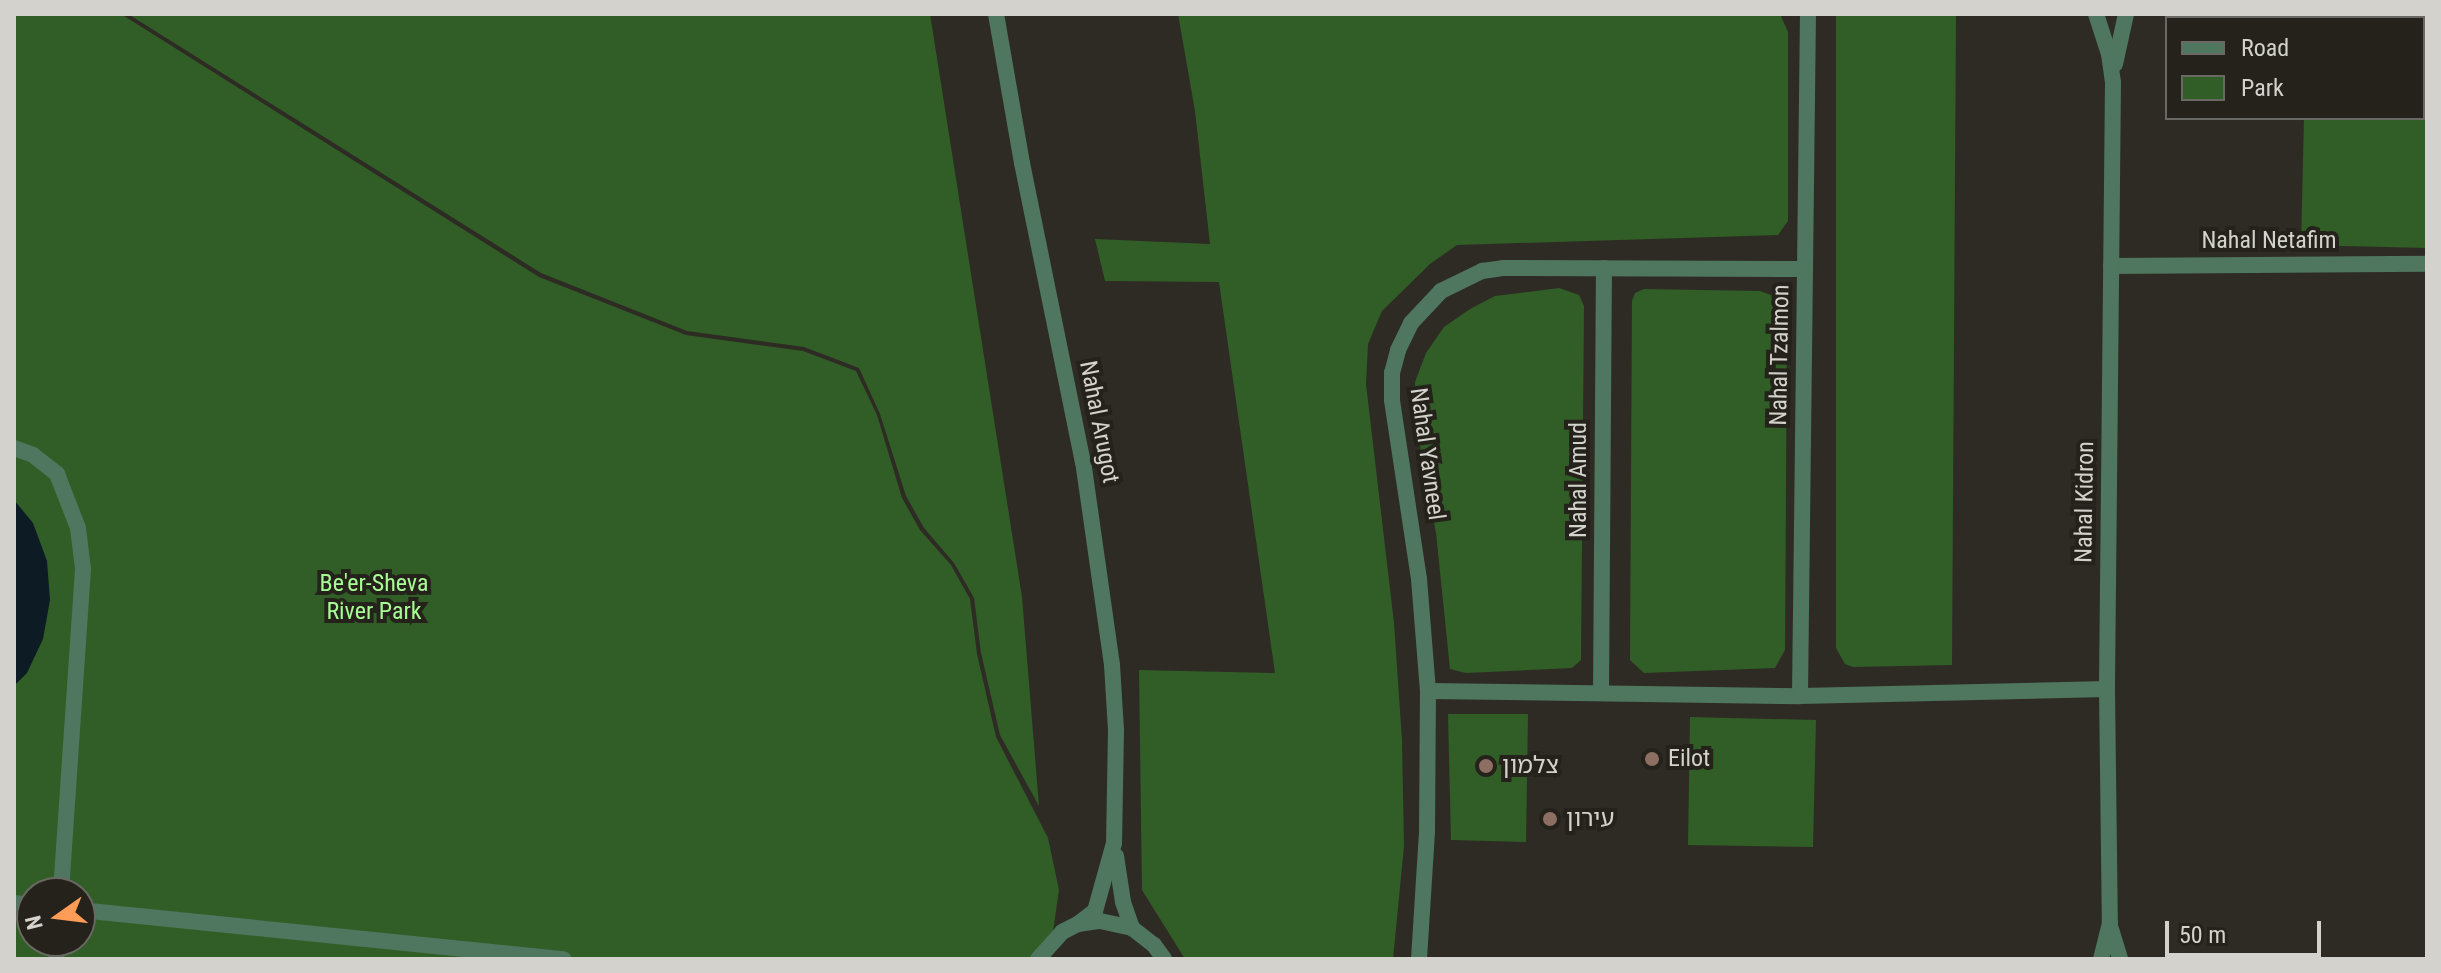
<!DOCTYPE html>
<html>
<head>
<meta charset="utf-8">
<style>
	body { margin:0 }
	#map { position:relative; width:2441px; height:973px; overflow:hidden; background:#2e2b24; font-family:"Roboto Condensed","Noto Sans Hebrew",sans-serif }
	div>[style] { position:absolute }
	.green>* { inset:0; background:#305e26 }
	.water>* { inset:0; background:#0d1c24 }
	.pedestrian>* { height:16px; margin:-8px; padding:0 8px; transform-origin:8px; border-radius:8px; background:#4f765e }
	.minor>* { height:16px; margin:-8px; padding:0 8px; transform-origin:8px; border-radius:8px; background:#4f765e }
	.tertiary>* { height:16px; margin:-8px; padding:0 8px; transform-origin:8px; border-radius:8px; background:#4f765e }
	.dots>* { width:22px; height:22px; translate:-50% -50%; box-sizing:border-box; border:4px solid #24221a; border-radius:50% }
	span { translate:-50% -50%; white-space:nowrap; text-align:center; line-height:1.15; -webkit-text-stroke:8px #24221a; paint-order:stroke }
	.street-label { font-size:24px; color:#d3d2cd }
	.park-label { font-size:24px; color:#a7fb94 }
	.poi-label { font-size:24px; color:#d3d2cd }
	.left { translate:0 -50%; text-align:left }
	.frame { position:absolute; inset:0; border:16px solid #d3d2cd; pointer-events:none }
	.legend { position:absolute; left:2165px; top:16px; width:260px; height:104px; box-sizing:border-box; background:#24221a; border:2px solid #6a6862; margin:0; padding:10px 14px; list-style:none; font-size:24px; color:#d3d2cd }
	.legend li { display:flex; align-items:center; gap:16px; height:40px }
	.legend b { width:40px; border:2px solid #6a6862 }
	.north { position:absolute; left:16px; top:877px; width:80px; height:80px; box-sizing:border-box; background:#24221a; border:2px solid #6a6862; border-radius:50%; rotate:256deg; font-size:22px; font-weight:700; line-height:32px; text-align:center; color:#d3d2cd }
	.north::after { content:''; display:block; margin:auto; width:28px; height:36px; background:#fe9c58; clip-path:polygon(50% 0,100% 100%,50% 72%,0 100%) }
	.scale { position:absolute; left:2165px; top:921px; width:156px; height:36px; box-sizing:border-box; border:4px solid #d3d2cd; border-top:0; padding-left:10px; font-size:24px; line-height:28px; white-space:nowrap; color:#d3d2cd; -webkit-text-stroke:6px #24221a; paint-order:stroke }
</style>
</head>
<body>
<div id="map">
	<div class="green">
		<div style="clip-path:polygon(evenodd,14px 14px,121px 14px,539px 277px,686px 335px,803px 351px,856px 371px,877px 415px,902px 498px,920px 530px,951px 565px,970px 599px,977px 654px,996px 737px,1048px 838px,1059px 890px,1049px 959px,14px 959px,14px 14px,32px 893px,80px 893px,80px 941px,32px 941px,32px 893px)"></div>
		<div style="clip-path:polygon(128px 14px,930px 14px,1022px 597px,1039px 806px,1000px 735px,981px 653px,974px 598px,954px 563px,924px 528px,906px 496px,880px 414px,859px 368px,804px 347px,687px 331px,541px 273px)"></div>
		<div style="clip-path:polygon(1178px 14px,1780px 14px,1788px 32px,1788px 221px,1778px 235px,1457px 245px,1430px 264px,1382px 311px,1368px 344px,1366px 384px,1394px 623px,1402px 740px,1404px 846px,1393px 959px,1185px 959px,1142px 890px,1139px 670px,1275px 673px,1219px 282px,1105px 281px,1095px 239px,1210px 244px,1195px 111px)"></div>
		<div style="clip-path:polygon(1836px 14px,1956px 14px,1952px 665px,1853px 667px,1845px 664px,1836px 648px)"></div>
		<div style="clip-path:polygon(2307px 14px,2427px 14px,2427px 248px,2301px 245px,2304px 118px,2423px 118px,2423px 18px,2307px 18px)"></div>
		<div style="clip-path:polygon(1559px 288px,1579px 295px,1584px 306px,1581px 660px,1572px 668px,1466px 673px,1450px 669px,1436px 533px,1416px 425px,1415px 382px,1426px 353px,1444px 327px,1470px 309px,1495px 296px)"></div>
		<div style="clip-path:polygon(1644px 289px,1760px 291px,1779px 298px,1784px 305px,1787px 316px,1785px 650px,1775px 668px,1644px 673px,1630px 660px,1632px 301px,1635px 293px)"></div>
		<div style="clip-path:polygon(1448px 714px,1528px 714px,1526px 842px,1451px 840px)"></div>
		<div style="clip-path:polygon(1690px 717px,1816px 720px,1813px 847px,1688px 845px)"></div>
	</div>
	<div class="water">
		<div style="clip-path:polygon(14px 500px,33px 523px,47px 561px,50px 600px,43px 639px,27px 673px,14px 686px)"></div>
	</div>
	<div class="pedestrian">
		<div style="left:14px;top:448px;width:20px;rotate:20deg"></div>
		<div style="left:33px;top:455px;width:31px;rotate:38deg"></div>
		<div style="left:57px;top:474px;width:58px;rotate:68.7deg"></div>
		<div style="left:78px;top:528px;width:41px;rotate:83deg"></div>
		<div style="left:83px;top:569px;width:325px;rotate:93.9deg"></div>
		<div style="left:14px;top:903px;width:18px;rotate:6deg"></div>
		<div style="left:80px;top:910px;width:486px;rotate:5.8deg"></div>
		<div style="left:56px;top:959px;width:18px;rotate:-87deg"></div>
	</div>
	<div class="minor">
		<div style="left:2111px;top:266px;width:316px;rotate:-0.4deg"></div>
		<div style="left:1428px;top:691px;width:372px;rotate:0.8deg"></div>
		<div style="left:1800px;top:696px;width:307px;rotate:-1.3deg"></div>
		<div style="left:1601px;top:693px;width:425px;rotate:-89.6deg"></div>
		<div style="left:1800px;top:696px;width:682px;rotate:-89.33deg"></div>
		<div style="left:1419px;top:959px;width:126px;rotate:-86.4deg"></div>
		<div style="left:1427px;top:833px;width:142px;rotate:-89.6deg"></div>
		<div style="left:1428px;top:691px;width:112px;rotate:-94.6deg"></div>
		<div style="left:1419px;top:579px;width:181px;rotate:-98.6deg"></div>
		<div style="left:1392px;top:400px;width:27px;rotate:-90deg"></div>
		<div style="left:1392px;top:373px;width:24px;rotate:-75deg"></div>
		<div style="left:1398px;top:350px;width:30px;rotate:-64deg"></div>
		<div style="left:1411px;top:323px;width:44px;rotate:-46.8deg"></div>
		<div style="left:1441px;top:291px;width:46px;rotate:-26deg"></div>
		<div style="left:1482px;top:271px;width:21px;rotate:-8deg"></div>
		<div style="left:1503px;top:268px;width:302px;rotate:0.2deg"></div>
	</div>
	<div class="tertiary">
		<div style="left:996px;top:14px;width:151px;rotate:80.1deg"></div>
		<div style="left:1022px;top:163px;width:311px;rotate:78.5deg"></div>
		<div style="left:1084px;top:468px;width:199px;rotate:81.9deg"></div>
		<div style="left:1112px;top:665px;width:65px;rotate:86.5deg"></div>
		<div style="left:1116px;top:730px;width:113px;rotate:91deg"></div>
		<div style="left:1114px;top:843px;width:71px;rotate:105.6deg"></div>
		<div style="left:1095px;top:911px;width:21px;rotate:143deg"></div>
		<div style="left:2096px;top:14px;width:42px;rotate:72deg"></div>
		<div style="left:2109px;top:54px;width:28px;rotate:82deg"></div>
		<div style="left:2113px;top:82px;width:607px;rotate:90.57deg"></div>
		<div style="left:2107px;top:689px;width:234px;rotate:89.3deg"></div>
		<div style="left:2110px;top:923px;width:37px;rotate:104deg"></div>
		<div style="left:2115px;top:64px;width:51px;rotate:-77.6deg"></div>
		<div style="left:1116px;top:856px;width:47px;rotate:81.3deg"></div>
		<div style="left:1123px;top:902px;width:28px;rotate:71deg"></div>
		<div style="left:2111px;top:929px;width:31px;rotate:73deg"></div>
		<div style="left:1038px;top:959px;width:36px;rotate:-48deg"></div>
		<div style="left:1062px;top:932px;width:18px;rotate:-27deg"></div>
		<div style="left:1078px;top:924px;width:22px;rotate:-8deg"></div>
		<div style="left:1100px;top:921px;width:33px;rotate:12deg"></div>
		<div style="left:1132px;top:928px;width:28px;rotate:38deg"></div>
		<div style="left:1154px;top:945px;width:17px;rotate:54deg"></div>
	</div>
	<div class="dots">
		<div style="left:1652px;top:759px;background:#8d6e63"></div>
		<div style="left:1486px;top:766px;background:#8d6e63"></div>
		<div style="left:1550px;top:819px;background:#8d6e63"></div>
	</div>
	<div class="street-label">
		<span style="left:2269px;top:241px">Nahal Netafim</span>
		<span style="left:1780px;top:355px;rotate:-89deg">Nahal Tzalmon</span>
		<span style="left:1099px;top:422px;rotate:79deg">Nahal Arugot</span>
		<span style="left:1427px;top:454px;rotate:82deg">Nahal Yavneel</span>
		<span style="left:1579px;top:480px;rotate:-90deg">Nahal Amud</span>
		<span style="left:2085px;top:502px;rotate:-89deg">Nahal Kidron</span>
	</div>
	<div class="park-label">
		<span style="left:374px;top:598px">Be'er-Sheva<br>River Park</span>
	</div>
	<div class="poi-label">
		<span class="left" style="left:1668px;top:759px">Eilot</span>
		<span class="left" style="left:1502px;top:766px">צלמון</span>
		<span class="left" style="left:1566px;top:819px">עירון</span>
	</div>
	<div class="frame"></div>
	<ul class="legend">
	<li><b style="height:10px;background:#4f765e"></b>Road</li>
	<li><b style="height:22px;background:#305e26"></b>Park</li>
	</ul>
	<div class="north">N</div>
	<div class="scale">50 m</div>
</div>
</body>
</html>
